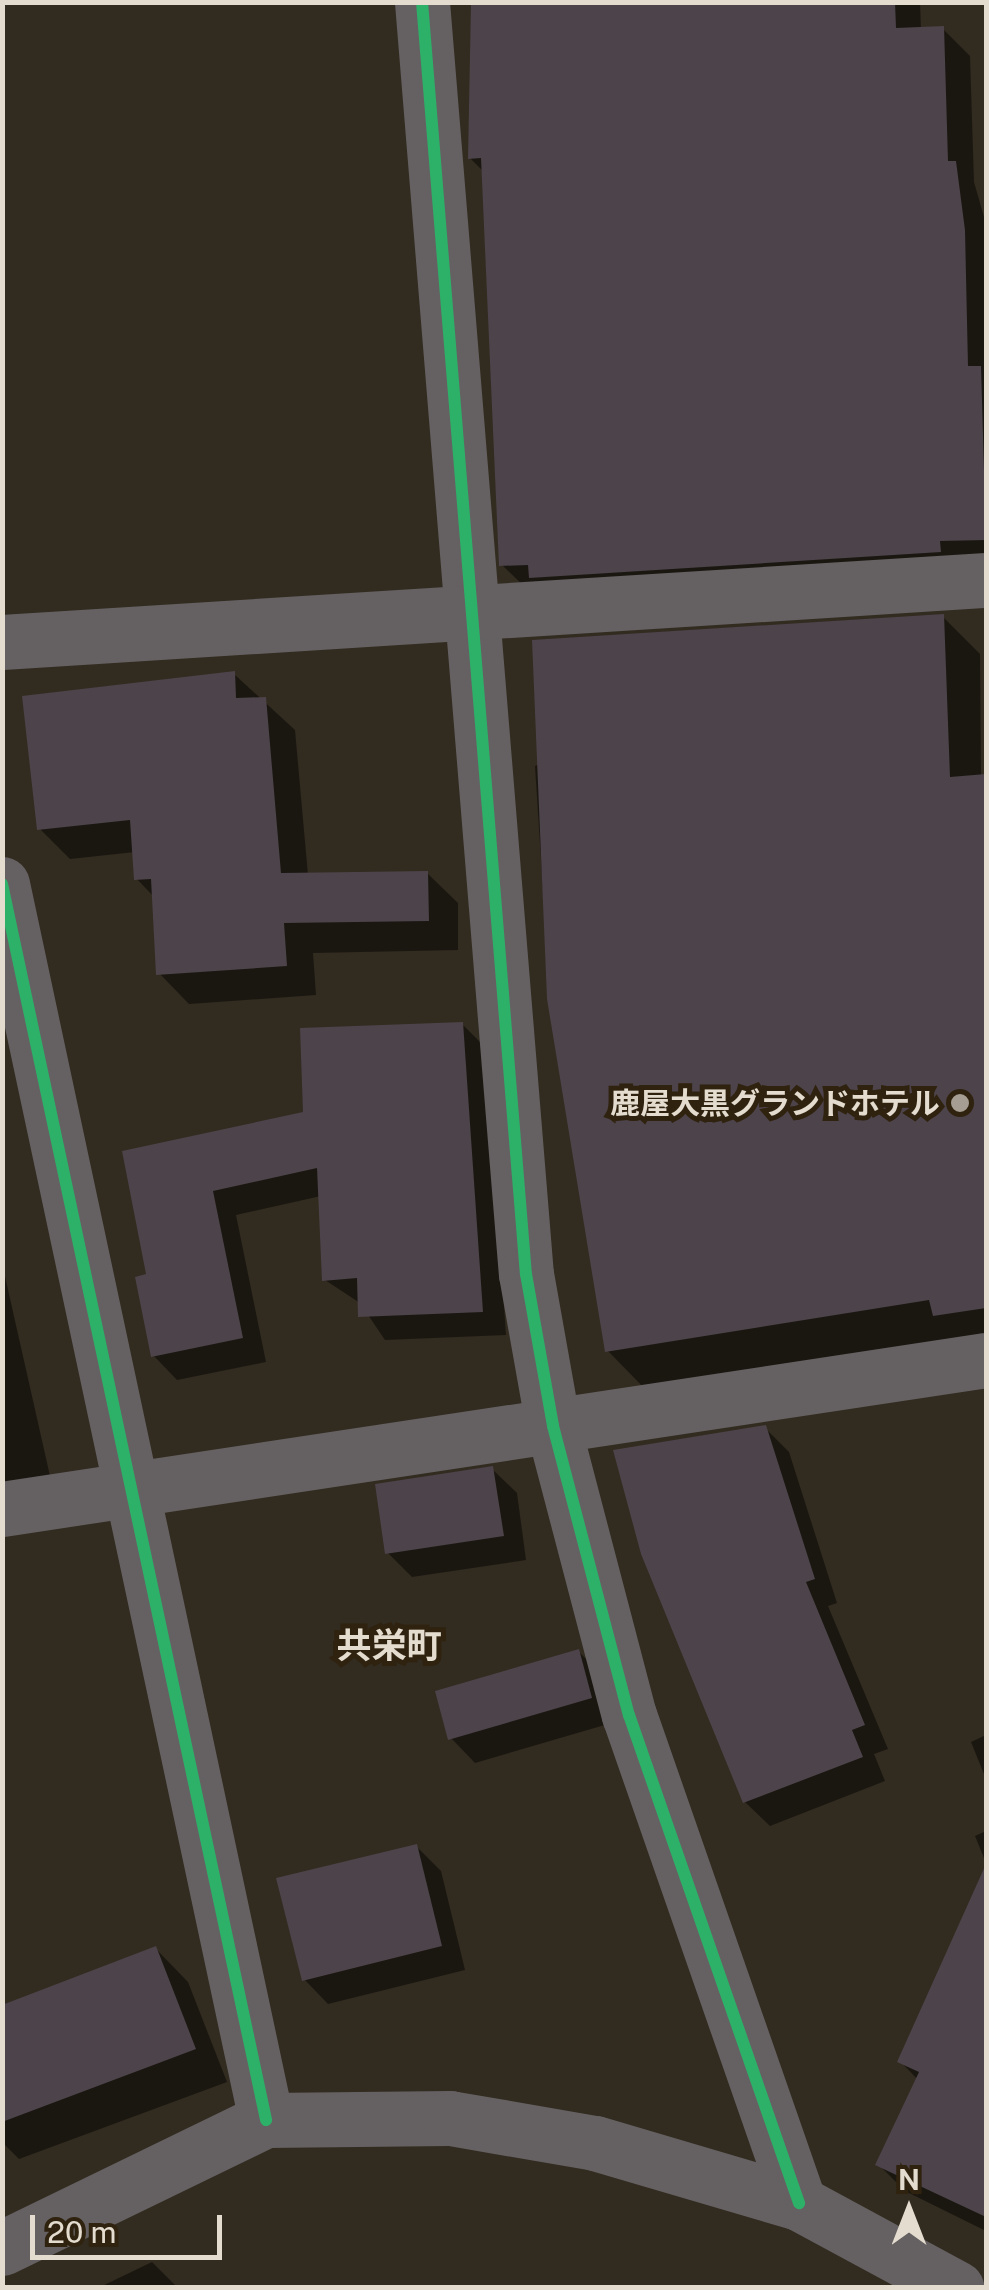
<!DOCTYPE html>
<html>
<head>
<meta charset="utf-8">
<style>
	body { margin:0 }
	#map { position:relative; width:989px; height:2290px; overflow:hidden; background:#322b20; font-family:"Public Sans","Noto Sans JP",sans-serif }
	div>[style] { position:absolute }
	.shadow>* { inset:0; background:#0007 }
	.building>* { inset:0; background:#4d434a }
	.minor>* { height:55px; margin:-27.5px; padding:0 27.5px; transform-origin:27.5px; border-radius:27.5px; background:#656162 }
	.cycleway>* { height:12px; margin:-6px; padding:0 6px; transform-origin:6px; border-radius:6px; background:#2db169 }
	.dots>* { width:28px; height:28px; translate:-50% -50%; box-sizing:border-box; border:5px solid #2f220e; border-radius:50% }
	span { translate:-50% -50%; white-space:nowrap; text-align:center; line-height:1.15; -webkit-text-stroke:10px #2f220e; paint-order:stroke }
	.poi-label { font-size:30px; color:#e4dccf; font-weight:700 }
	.right { translate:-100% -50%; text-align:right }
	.quarter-label { font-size:35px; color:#e4dccf; font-weight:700 }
	.frame { position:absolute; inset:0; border:5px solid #e4dccf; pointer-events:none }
	.north { position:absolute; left:859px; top:2160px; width:100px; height:100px; -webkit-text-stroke:8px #2f220e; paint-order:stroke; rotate:0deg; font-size:28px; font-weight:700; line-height:40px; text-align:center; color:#e4dccf }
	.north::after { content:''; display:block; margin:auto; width:35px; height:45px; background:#e4dccf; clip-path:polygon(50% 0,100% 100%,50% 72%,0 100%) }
	.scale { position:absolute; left:30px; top:2215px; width:192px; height:45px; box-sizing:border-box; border:5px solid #e4dccf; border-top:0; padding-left:12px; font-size:30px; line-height:35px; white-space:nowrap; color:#e4dccf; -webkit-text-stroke:8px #2f220e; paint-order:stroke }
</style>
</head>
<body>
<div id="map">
	<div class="shadow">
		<div style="clip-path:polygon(472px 2px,920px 2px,921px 30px,943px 29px,970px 56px,974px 182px,986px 224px,986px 566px,529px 591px,502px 565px,484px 172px,470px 158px)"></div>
		<div style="clip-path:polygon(943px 617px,980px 654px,986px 1350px,645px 1389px,608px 1351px,550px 999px,535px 766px)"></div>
		<div style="clip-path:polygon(234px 674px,295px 730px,308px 875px,427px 873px,458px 903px,458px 950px,313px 953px,316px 995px,189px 1004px,159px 973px,154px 897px,137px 879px,135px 852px,70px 859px,40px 829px)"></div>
		<div style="clip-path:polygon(462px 1024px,486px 1048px,506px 1335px,385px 1340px,360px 1303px,325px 1280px,321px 1196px,236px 1215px,266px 1362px,177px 1380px,153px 1355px,149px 1276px,124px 1153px,306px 1114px)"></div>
		<div style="clip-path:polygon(2px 1263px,50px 1476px,2px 1487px)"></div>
		<div style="clip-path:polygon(765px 1428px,789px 1452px,837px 1603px,828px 1606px,888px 1749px,874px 1754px,885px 1781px,770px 1826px,745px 1802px)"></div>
		<div style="clip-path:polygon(492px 1469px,517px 1493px,526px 1560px,412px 1577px,387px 1552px)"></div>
		<div style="clip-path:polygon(579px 1652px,603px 1676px,615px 1722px,475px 1763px,451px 1738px)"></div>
		<div style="clip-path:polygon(986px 1735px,986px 1779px,971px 1742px)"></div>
		<div style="clip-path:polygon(986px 1831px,986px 1863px,975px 1836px)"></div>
		<div style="clip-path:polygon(416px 1846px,441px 1871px,465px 1970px,328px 2004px,304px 1979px)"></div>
		<div style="clip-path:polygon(986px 1870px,986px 2231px,905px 2191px,878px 2164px,918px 2080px,900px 2061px)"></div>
		<div style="clip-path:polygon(156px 1949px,188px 1982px,227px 2082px,19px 2159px,3px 2143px,2px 2008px)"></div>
		<div style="clip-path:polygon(152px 2262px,178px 2288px,98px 2288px)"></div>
	</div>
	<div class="building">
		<div style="clip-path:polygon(471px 2px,895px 2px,896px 28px,944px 26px,948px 161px,956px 161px,965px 230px,968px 366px,981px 366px,986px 540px,940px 541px,941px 552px,529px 578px,528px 565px,499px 566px,481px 158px,468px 159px)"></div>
		<div style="clip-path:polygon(944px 614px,950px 777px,986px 774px,986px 1308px,933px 1316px,929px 1300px,605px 1352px,547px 999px,532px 640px)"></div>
		<div style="clip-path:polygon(235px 671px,236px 698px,266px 697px,281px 873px,428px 871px,429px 921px,284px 923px,287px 966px,156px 975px,151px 879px,134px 880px,130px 820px,37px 830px,22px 696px)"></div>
		<div style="clip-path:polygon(463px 1022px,483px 1312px,358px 1317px,357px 1278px,322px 1281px,317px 1168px,213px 1191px,243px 1338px,151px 1357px,135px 1277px,146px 1274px,122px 1151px,303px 1112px,300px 1028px)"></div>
		<div style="clip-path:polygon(766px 1425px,815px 1579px,806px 1582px,865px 1725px,852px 1730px,863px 1757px,743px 1803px,641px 1554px,613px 1450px)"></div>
		<div style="clip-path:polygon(493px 1466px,504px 1536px,385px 1554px,375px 1484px)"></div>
		<div style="clip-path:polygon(579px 1649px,592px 1698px,448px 1740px,435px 1691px)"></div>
		<div style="clip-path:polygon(417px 1844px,442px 1946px,302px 1981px,276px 1878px)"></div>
		<div style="clip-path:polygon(986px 1864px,986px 2217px,875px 2165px,919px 2072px,897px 2062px)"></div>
		<div style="clip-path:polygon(156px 1946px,196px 2049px,2px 2122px,2px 2005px)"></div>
	</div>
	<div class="minor">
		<div style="left:422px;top:2px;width:1276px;rotate:85.33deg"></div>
		<div style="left:526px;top:1274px;width:154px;rotate:79.9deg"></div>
		<div style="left:553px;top:1426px;width:299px;rotate:75.3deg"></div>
		<div style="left:629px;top:1715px;width:517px;rotate:70.79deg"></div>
		<div style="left:2px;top:642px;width:986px;rotate:-3.61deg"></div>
		<div style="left:2px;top:884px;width:1264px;rotate:77.94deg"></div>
		<div style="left:2px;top:1509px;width:995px;rotate:-8.61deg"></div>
		<div style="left:2px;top:2248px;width:293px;rotate:-25.9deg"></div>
		<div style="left:266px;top:2120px;width:184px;rotate:-0.6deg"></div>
		<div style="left:450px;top:2118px;width:147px;rotate:9.8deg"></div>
		<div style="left:595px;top:2143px;width:213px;rotate:16.4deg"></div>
		<div style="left:799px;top:2203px;width:179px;rotate:28.4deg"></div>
	</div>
	<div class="cycleway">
		<div style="left:422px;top:2px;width:1276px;rotate:85.33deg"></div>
		<div style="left:526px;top:1274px;width:154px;rotate:79.9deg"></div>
		<div style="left:553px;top:1426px;width:299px;rotate:75.3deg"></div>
		<div style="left:629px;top:1715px;width:517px;rotate:70.79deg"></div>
		<div style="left:2px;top:884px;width:1264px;rotate:77.94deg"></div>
	</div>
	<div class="dots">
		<div style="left:960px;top:1103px;background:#a69e92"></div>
	</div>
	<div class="poi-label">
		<span class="right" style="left:940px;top:1103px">鹿屋大黒グランドホテル</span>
	</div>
	<div class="quarter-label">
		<span style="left:389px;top:1646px">共栄町</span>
	</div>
	<div class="frame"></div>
	<div class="north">N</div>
	<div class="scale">20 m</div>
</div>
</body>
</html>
